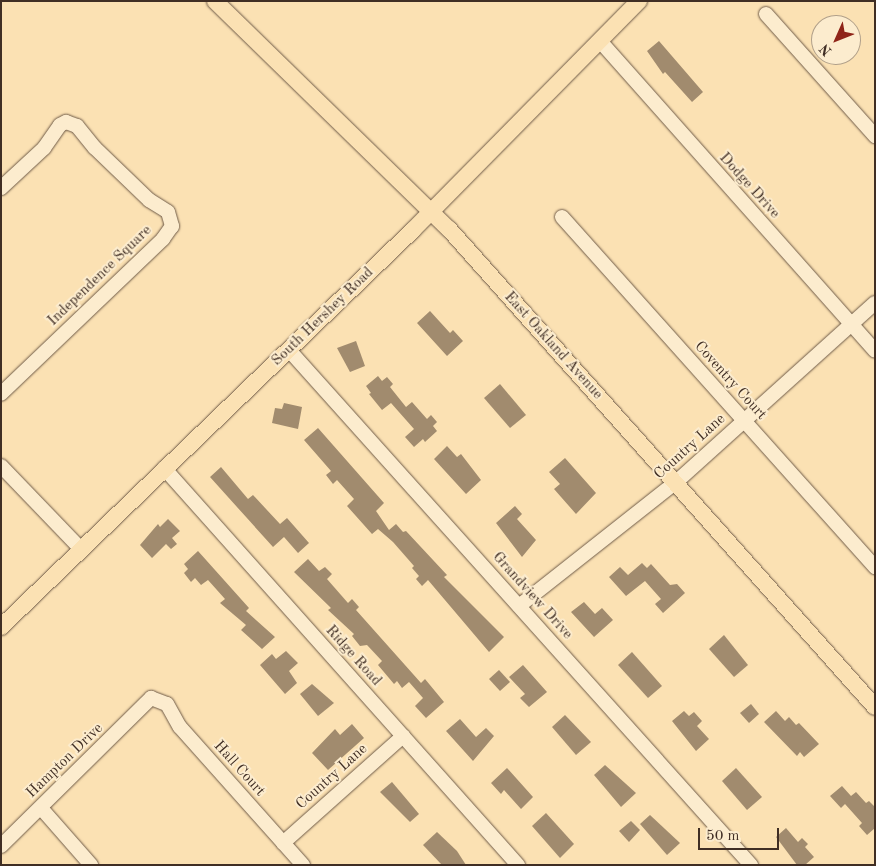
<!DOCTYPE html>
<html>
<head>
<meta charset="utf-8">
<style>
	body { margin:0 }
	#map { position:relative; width:876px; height:866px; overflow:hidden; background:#fbe1b3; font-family:"Old Standard TT",serif }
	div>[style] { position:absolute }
	.building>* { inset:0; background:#a18b6e }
	.roads { filter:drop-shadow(0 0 1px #6f5b48) drop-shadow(0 0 1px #6f5b48) }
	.minor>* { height:14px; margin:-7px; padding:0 7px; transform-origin:7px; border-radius:7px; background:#fcecce }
	.major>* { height:16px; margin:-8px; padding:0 8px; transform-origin:8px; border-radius:8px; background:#fbe1b3 }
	span { translate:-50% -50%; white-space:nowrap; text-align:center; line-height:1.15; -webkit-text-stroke:4px #fcecce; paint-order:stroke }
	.street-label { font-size:15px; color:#402e24 }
	.frame { position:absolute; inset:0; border:2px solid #402e24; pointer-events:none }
	.north { position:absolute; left:811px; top:15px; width:50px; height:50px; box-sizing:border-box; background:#fcecce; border:1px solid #b1a08a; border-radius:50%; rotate:226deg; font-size:14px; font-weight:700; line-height:20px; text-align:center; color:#402e24 }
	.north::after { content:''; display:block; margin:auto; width:18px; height:22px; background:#8f2418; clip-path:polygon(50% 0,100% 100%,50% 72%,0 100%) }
	.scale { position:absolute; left:698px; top:828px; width:81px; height:22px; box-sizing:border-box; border:2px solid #402e24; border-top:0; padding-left:6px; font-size:15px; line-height:18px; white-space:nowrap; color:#402e24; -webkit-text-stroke:4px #fcecce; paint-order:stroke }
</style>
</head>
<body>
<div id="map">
	<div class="building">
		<div style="clip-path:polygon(659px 41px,703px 92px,692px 102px,665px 72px,663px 74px,647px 51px)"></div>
		<div style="clip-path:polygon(430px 311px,450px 333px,453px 330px,463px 341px,447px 356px,417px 323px)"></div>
		<div style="clip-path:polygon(356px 341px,365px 366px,350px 372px,337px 348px)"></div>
		<div style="clip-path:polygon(378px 376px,382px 381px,387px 377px,393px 384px,390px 387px,406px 407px,412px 402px,427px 419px,431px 415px,437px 422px,433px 426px,437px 431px,425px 442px,423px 439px,414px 447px,405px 437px,414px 429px,391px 403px,382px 410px,369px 394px,371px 393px,366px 386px)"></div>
		<div style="clip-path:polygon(500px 384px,526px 415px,510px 428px,484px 398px)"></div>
		<div style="clip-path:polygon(284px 403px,302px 407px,298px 429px,272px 423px,275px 408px,282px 409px)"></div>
		<div style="clip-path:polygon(318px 428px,384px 503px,376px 511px,389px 530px,396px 524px,403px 532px,406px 531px,447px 575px,444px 577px,504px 637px,489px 652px,428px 580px,422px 586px,416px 579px,419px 576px,412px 568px,414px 566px,393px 542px,378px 529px,372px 534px,347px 506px,354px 499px,337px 480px,333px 484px,326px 475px,331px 471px,304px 440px)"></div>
		<div style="clip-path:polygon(447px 446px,457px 457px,461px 454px,481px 480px,466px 494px,434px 459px)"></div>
		<div style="clip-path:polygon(565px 458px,596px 493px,576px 514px,554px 489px,560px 484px,549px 472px)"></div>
		<div style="clip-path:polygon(221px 467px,248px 499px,253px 495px,280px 524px,287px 518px,309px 543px,298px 553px,284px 537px,273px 547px,210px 477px)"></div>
		<div style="clip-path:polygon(515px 506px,522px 514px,517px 519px,536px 540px,522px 557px,496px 523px)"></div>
		<div style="clip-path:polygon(168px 519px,180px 531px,172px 538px,177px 544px,171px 549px,166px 544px,152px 558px,140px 545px,158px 524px,160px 527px)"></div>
		<div style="clip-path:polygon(198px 551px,249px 608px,246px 611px,275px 637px,262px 649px,241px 630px,246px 625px,220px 603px,225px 599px,208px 580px,201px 585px,195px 578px,191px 582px,184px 573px,188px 569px,184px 564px)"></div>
		<div style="clip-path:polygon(308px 559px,319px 571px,325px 567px,332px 574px,327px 579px,348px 603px,352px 599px,359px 607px,356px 610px,421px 683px,425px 679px,444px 702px,426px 718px,415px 706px,423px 698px,409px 682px,402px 688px,397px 681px,394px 684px,378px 665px,382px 661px,367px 645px,360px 646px,352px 636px,354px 634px,328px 610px,331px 608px,294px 572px)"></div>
		<div style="clip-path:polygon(642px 563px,647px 568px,651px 564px,670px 585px,677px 584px,685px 593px,663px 613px,655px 604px,661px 599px,645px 581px,626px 596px,609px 577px,620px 567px,628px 575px)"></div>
		<div style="clip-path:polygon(584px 602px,595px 614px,602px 608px,613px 620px,594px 637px,571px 612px)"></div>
		<div style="clip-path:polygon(724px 635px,748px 665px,734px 677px,709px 649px)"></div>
		<div style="clip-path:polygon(286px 651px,298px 663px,289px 671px,297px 683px,285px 694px,260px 665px,272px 654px,276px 659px)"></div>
		<div style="clip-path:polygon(632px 652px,662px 686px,648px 698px,618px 665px)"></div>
		<div style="clip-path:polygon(523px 665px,547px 692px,529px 707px,520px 698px,525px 694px,509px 677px)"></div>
		<div style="clip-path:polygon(499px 670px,510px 682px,500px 691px,489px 679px)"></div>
		<div style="clip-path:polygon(312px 684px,334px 703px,318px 716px,300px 694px)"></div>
		<div style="clip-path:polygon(751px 704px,759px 714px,749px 723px,740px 713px)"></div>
		<div style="clip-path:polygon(684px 711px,689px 716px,694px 712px,702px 721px,697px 726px,709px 739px,696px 751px,672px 721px)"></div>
		<div style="clip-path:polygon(776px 711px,785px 721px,789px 717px,796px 725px,799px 723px,819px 744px,804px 757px,800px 752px,797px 756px,764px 722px)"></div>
		<div style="clip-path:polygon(565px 715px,591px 742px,576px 755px,552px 727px)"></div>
		<div style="clip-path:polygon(460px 719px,476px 737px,486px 728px,494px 736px,473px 761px,446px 731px)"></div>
		<div style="clip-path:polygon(352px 724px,364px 738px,328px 770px,312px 753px,335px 729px,340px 735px)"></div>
		<div style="clip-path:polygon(605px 765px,636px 793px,621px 807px,594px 775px)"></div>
		<div style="clip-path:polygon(507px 768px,533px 797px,521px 809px,504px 790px,501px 794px,491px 783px)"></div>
		<div style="clip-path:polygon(736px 768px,762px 797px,747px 810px,722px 781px)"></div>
		<div style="clip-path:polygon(392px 782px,419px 814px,410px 822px,380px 792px)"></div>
		<div style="clip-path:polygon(842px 786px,851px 796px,856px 792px,866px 803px,869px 801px,875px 807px,875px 828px,867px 835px,859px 826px,862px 823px,845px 804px,841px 808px,830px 796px)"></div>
		<div style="clip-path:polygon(546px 813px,574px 844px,560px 858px,532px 826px)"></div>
		<div style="clip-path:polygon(650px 815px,680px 843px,667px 855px,640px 824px)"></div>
		<div style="clip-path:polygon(631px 821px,640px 830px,629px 842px,619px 831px)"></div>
		<div style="clip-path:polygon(786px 828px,798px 842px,802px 838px,808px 844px,805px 847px,814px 857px,805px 865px,797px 865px,776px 837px)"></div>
		<div style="clip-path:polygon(437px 832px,457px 851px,466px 865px,442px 865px,423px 845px)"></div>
	</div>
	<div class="roads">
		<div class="minor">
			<div style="left:766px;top:14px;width:164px;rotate:48.2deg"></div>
			<div style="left:600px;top:41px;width:414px;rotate:48.4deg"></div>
			<div style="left:1px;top:188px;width:59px;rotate:-42.9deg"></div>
			<div style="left:44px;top:148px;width:28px;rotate:-55deg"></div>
			<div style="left:60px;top:125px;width:7px;rotate:-27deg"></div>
			<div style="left:66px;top:122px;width:12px;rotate:20deg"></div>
			<div style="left:77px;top:126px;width:28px;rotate:51deg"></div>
			<div style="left:95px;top:148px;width:75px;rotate:43.9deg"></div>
			<div style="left:149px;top:200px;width:22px;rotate:32deg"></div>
			<div style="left:168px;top:212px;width:15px;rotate:74deg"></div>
			<div style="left:172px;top:226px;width:16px;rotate:125deg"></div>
			<div style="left:163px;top:239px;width:224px;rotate:136.3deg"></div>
			<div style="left:562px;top:217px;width:470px;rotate:48.2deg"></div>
			<div style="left:289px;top:350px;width:692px;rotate:48.11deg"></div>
			<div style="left:1px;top:466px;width:115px;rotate:46.1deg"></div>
			<div style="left:164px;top:468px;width:532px;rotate:48.28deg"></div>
			<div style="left:519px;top:606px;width:199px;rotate:-38.3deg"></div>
			<div style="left:675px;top:483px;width:269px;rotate:-42deg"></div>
			<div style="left:41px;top:808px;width:76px;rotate:48.7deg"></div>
			<div style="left:283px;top:843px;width:161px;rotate:-41.7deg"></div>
			<div style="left:1px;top:846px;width:211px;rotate:-44.6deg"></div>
			<div style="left:151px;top:698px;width:17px;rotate:21deg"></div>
			<div style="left:167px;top:704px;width:26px;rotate:61deg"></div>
			<div style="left:180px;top:727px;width:185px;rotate:48.3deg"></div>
		</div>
		<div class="major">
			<div style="left:215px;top:1px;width:327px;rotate:44.3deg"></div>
			<div style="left:449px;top:229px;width:640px;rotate:48.29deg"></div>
			<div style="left:1px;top:627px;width:572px;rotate:-43.94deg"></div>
			<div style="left:413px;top:230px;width:322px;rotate:-45.4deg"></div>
		</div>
	</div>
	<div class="street-label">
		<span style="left:749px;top:186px;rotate:48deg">Dodge Drive</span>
		<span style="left:100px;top:276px;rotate:-44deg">Independence Square</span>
		<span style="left:323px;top:317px;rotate:-44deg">South Hershey Road</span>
		<span style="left:553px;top:346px;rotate:48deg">East Oakland Avenue</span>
		<span style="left:730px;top:381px;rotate:48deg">Coventry Court</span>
		<span style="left:690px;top:447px;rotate:-42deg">Country Lane</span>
		<span style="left:532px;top:596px;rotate:48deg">Grandview Drive</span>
		<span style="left:353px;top:656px;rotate:48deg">Ridge Road</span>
		<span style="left:65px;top:761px;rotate:-44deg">Hampton Drive</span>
		<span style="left:239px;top:769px;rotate:48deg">Hall Court</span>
		<span style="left:332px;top:777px;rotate:-42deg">Country Lane</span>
	</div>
	<div class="frame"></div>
	<div class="north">N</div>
	<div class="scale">50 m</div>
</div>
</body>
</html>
